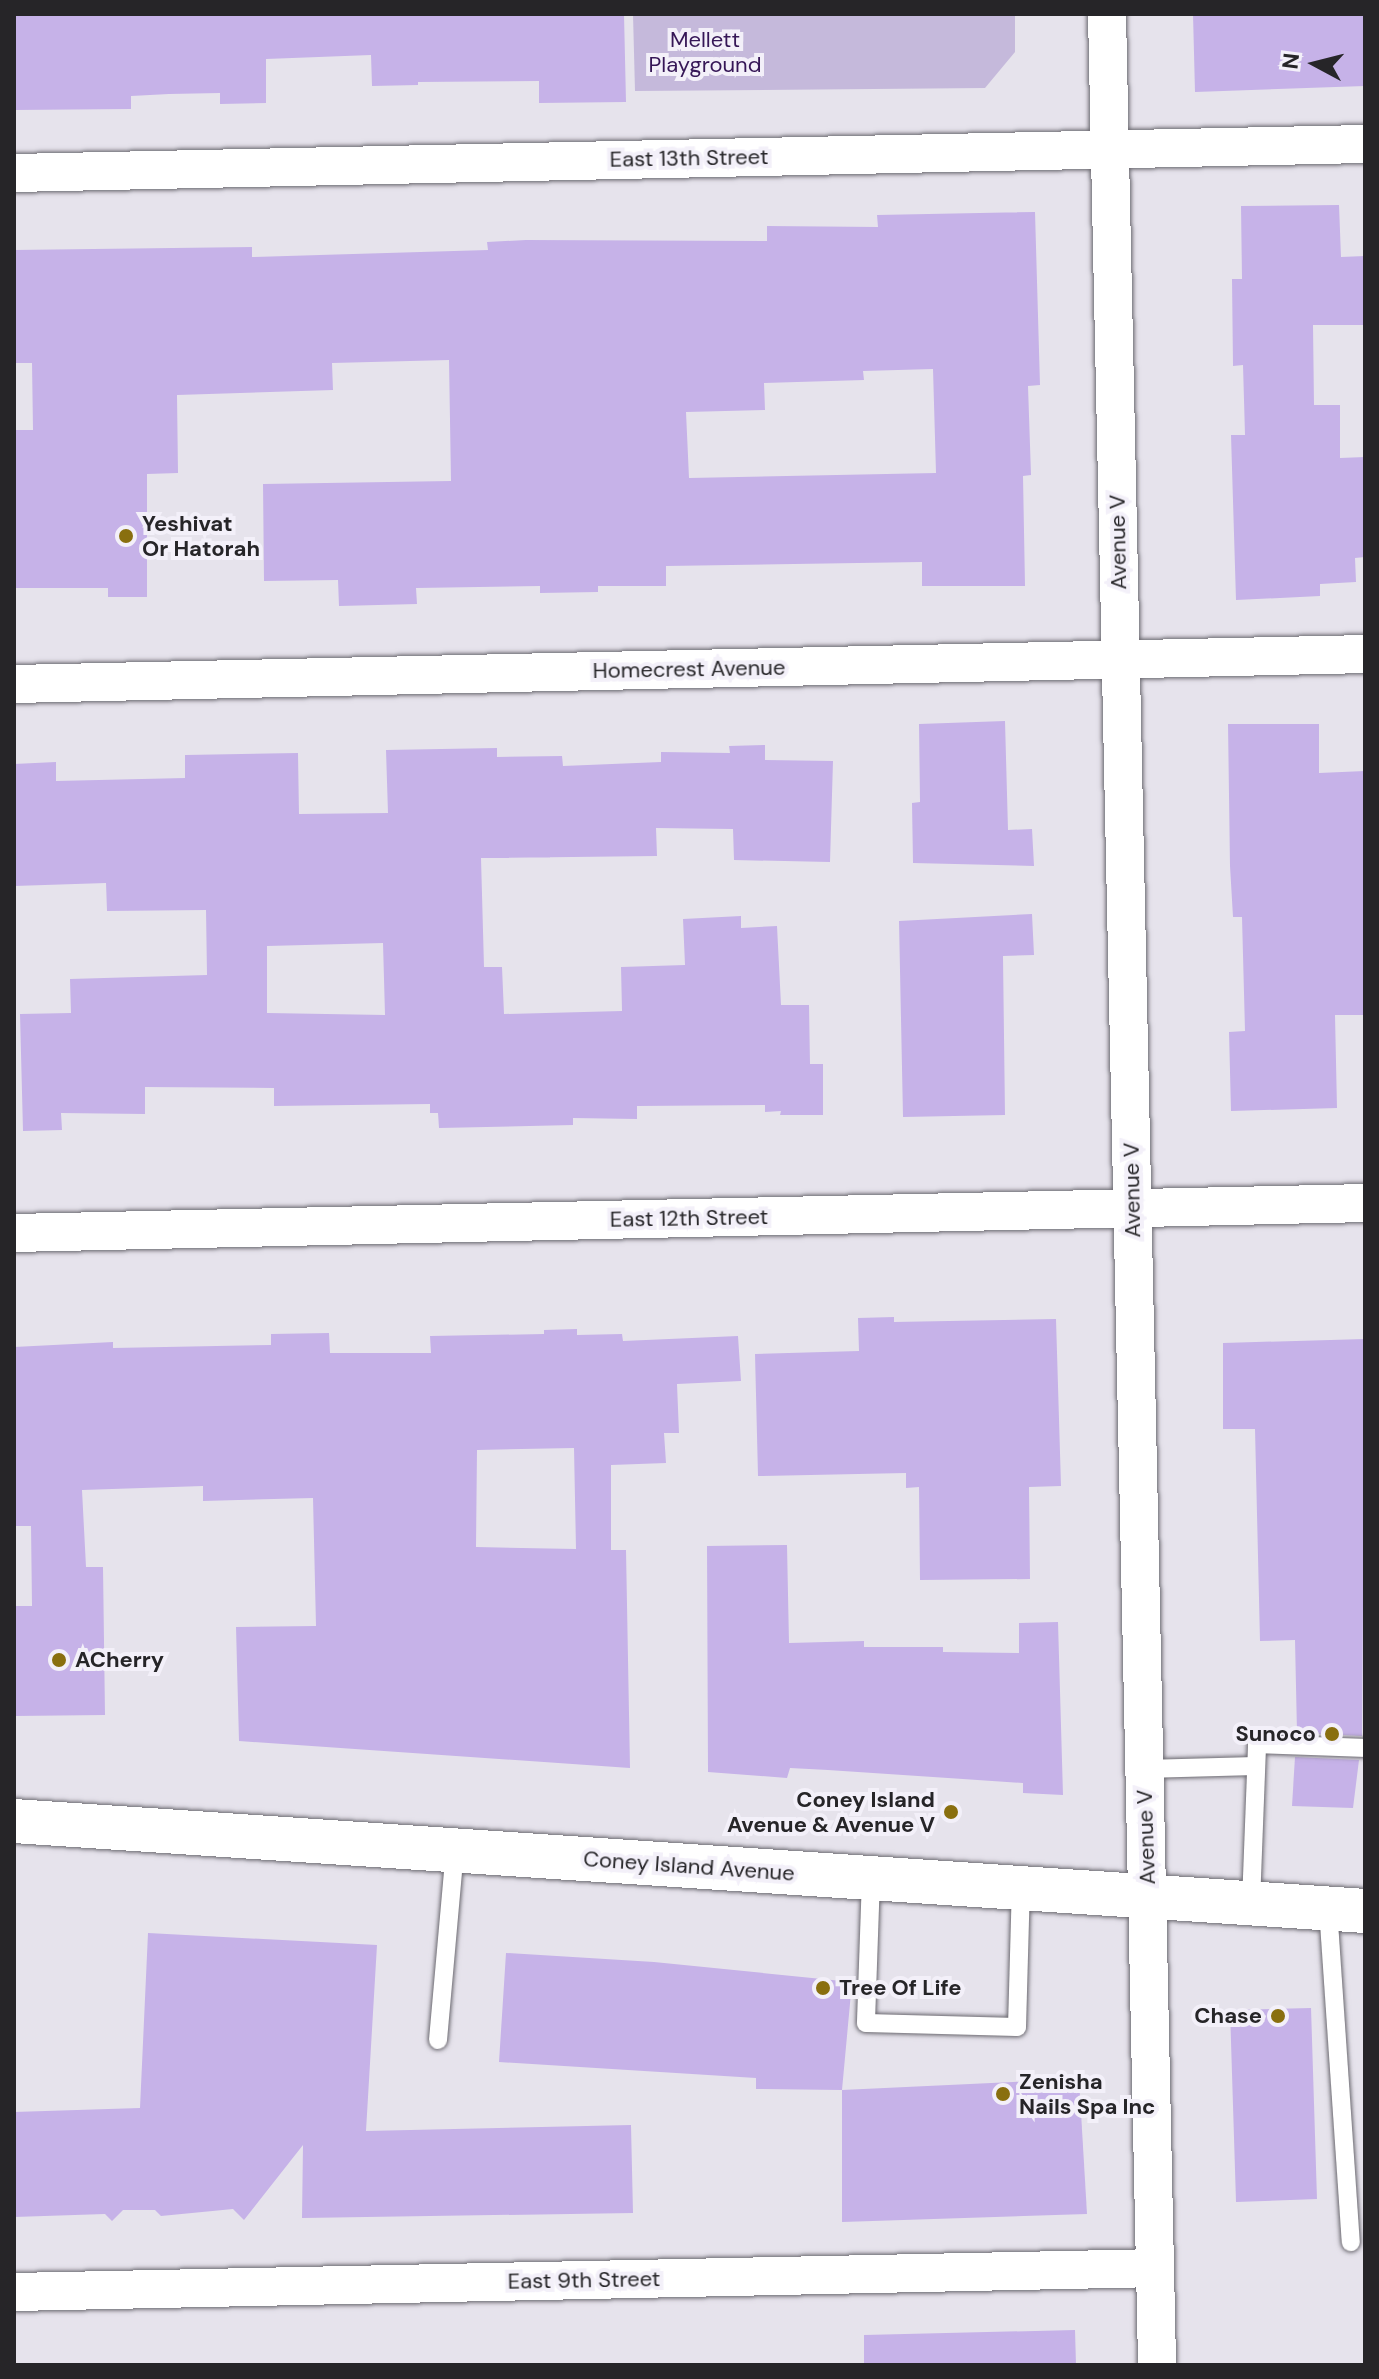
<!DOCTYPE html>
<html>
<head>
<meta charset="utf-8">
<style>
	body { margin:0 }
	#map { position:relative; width:1379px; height:2379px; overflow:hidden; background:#e6e3ec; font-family:"DM Sans",sans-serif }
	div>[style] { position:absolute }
	.green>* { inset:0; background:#c5b9db }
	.building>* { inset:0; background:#c6b2e8 }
	.roads { filter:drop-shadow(0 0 2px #6c6a71) drop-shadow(0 0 2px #6c6a71) }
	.service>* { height:18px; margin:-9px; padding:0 9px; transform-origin:9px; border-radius:9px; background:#fff }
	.minor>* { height:38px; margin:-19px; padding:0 19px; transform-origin:19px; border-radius:19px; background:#fff }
	.secondary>* { height:44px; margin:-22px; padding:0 22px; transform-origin:22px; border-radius:22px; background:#fff }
	.dots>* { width:22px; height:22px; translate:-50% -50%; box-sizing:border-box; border:4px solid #f3f0f9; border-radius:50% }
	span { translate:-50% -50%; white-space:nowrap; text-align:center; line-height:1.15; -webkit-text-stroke:8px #f3f0f9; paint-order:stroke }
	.park-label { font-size:22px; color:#361757 }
	.street-label { font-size:22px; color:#262528 }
	.poi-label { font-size:22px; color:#262528; font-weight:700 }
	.left { translate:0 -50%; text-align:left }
	.right { translate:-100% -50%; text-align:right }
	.frame { position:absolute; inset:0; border:16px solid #262528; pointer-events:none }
	.north { position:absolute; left:1275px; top:24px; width:80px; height:80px; -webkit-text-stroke:6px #f3f0f9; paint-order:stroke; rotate:277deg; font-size:22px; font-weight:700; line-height:32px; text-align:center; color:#262528 }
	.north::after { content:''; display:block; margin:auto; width:28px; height:36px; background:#262528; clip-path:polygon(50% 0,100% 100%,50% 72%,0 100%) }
</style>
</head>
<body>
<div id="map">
	<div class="green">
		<div style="clip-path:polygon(633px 14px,1015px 14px,1015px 52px,985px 88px,635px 91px)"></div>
	</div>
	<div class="building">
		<div style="clip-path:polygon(14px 14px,624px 14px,626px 102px,539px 103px,539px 81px,418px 82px,418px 85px,372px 86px,371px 55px,266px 59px,266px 103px,220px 104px,220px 93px,169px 94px,131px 96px,131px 109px,14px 110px)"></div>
		<div style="clip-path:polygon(1193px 14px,1365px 14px,1365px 86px,1195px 92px)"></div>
		<div style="clip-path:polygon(1339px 205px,1341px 257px,1365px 256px,1365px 325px,1313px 325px,1314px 405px,1340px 405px,1340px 458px,1365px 457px,1365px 557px,1355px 558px,1356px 582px,1320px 584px,1320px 596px,1236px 600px,1231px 435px,1245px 435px,1243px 365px,1233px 366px,1232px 279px,1242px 279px,1241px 206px)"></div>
		<div style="clip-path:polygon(evenodd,1035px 212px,1040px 385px,1028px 386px,1031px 475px,1023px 476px,1025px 586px,922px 586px,922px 562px,666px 566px,666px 586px,598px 586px,598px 592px,540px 593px,540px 586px,416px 588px,417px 604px,339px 606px,338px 580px,264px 581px,263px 484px,451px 481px,449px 360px,332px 363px,333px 390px,177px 395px,178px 473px,147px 474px,147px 597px,108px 597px,108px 588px,14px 588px,14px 430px,33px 430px,32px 363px,14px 363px,14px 250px,252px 247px,252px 257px,488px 250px,487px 242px,526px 240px,767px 241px,767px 226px,878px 227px,877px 215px,1035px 212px,933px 369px,936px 473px,689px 478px,686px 412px,765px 410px,764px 383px,864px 380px,863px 371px,933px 369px)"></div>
		<div style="clip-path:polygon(1005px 721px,1008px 830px,1032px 829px,1034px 866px,913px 863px,912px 803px,920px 802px,919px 724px)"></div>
		<div style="clip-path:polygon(1228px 724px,1319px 724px,1319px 773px,1365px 771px,1365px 1015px,1335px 1015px,1337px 1108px,1231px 1111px,1229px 1032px,1245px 1031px,1242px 917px,1233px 917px,1230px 866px)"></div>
		<div style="clip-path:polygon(evenodd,765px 745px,765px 760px,833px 761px,830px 862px,734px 860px,733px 829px,656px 828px,657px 856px,481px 858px,484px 967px,502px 967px,504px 1014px,622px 1011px,621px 967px,685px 965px,683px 919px,741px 916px,741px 928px,777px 926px,781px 1005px,809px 1005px,810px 1064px,823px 1064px,823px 1115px,780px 1115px,781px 1111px,765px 1112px,765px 1105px,637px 1106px,637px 1119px,573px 1118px,573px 1125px,439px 1128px,438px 1113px,430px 1113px,430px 1104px,274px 1106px,274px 1088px,145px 1087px,145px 1114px,61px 1113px,62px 1130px,23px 1131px,20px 1014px,71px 1013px,70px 979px,207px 975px,206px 910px,107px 911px,106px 883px,14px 886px,14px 764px,56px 762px,56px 781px,185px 778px,185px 755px,298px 753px,299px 814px,388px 813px,386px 750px,497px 748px,497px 757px,562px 756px,563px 766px,661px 762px,661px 752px,730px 753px,729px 746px,765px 745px,383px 943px,385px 1015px,267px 1013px,267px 946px,383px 943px)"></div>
		<div style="clip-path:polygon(1032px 914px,1034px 955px,1003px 956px,1005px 1115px,903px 1117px,899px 921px)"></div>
		<div style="clip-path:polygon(894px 1317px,894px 1322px,1056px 1319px,1061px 1486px,1029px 1487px,1030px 1579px,920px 1580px,919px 1487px,906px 1488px,906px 1473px,758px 1476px,755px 1354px,859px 1351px,858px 1318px)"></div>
		<div style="clip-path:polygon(evenodd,577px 1329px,577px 1335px,622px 1334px,623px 1341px,738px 1336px,741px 1381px,677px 1384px,679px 1433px,664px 1433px,666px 1463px,611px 1465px,611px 1550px,626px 1550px,630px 1768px,239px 1741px,236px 1627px,316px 1626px,313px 1498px,203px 1501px,203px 1486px,82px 1490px,86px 1567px,103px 1567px,105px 1715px,14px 1716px,14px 1606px,32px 1606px,31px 1526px,14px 1526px,14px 1347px,113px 1342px,113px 1348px,271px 1345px,271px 1334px,329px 1333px,330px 1353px,431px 1353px,430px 1336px,544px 1334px,544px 1330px,577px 1329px,574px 1448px,576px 1549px,476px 1547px,477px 1450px,574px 1448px)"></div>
		<div style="clip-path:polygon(1365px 1339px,1362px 1736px,1297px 1733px,1295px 1640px,1260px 1641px,1255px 1429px,1223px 1429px,1223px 1343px)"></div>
		<div style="clip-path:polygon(787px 1545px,789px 1643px,864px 1641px,864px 1647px,943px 1647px,943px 1652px,1019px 1653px,1019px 1623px,1058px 1622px,1063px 1795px,1023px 1793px,1023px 1783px,828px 1770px,790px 1768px,787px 1778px,708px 1772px,707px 1546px)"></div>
		<div style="clip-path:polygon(1295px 1757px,1359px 1760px,1353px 1808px,1292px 1806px)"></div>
		<div style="clip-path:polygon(148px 1933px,377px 1945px,366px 2131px,631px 2125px,633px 2213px,302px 2218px,303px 2145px,244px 2220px,233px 2209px,161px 2216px,155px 2210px,123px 2210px,112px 2221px,105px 2214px,14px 2217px,14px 2112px,140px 2108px)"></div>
		<div style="clip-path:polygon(506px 1953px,654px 1962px,852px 1982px,842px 2090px,756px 2089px,756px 2078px,499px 2062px)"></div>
		<div style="clip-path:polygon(1311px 2008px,1317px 2199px,1236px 2202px,1230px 2010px)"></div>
		<div style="clip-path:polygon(1079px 2079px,1087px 2214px,842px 2222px,842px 2090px)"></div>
		<div style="clip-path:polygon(1075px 2330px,1076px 2365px,864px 2365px,864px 2335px)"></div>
	</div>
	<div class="roads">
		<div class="service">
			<div style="left:1144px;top:1769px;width:112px;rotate:-1.5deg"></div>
			<div style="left:871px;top:1878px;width:145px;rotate:92deg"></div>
			<div style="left:866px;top:2023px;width:151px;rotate:1.5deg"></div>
			<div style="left:1017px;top:2027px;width:139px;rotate:-88.4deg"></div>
			<div style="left:1251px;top:1903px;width:159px;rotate:-87.8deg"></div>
			<div style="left:1257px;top:1744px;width:108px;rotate:2.1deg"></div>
			<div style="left:1328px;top:1908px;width:335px;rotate:86.1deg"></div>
			<div style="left:438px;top:2040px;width:190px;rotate:-84.9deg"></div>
		</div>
		<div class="minor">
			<div style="left:1107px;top:14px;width:2352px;rotate:88.78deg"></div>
			<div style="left:14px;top:173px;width:1351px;rotate:-1.23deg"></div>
			<div style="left:14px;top:684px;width:1351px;rotate:-1.27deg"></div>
			<div style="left:14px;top:1233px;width:1351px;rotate:-1.27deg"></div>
			<div style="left:14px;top:2292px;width:1141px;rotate:-1.2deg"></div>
		</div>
		<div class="secondary">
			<div style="left:14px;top:1821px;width:1354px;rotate:3.81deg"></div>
		</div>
	</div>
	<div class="dots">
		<div style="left:126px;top:536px;background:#896f0f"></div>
		<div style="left:59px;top:1660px;background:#896f0f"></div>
		<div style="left:1332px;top:1734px;background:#896f0f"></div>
		<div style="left:951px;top:1812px;background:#896f0f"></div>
		<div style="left:823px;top:1988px;background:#896f0f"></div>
		<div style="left:1278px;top:2016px;background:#896f0f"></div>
		<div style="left:1003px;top:2094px;background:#896f0f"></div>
	</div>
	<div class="park-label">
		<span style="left:705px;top:52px">Mellett<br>Playground</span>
	</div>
	<div class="street-label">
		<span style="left:689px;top:158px;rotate:-1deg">East 13th Street</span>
		<span style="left:1118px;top:542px;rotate:-91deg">Avenue V</span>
		<span style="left:689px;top:669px;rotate:-1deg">Homecrest Avenue</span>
		<span style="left:1132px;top:1190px;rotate:-91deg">Avenue V</span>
		<span style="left:689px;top:1218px;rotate:-1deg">East 12th Street</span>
		<span style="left:1146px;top:1837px;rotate:-92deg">Avenue V</span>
		<span style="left:689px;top:1866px;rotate:4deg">Coney Island Avenue</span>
		<span style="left:584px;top:2280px;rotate:-1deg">East 9th Street</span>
	</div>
	<div class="poi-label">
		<span class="left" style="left:142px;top:536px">Yeshivat<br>Or Hatorah</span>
		<span class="left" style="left:75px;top:1660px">ACherry</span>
		<span class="right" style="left:1316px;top:1734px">Sunoco</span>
		<span class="right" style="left:935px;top:1812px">Coney Island<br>Avenue &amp; Avenue V</span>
		<span class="left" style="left:839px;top:1988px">Tree Of Life</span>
		<span class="right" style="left:1262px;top:2016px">Chase</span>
		<span class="left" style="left:1019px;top:2094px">Zenisha<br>Nails Spa Inc</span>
	</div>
	<div class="frame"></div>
	<div class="north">N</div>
</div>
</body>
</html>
